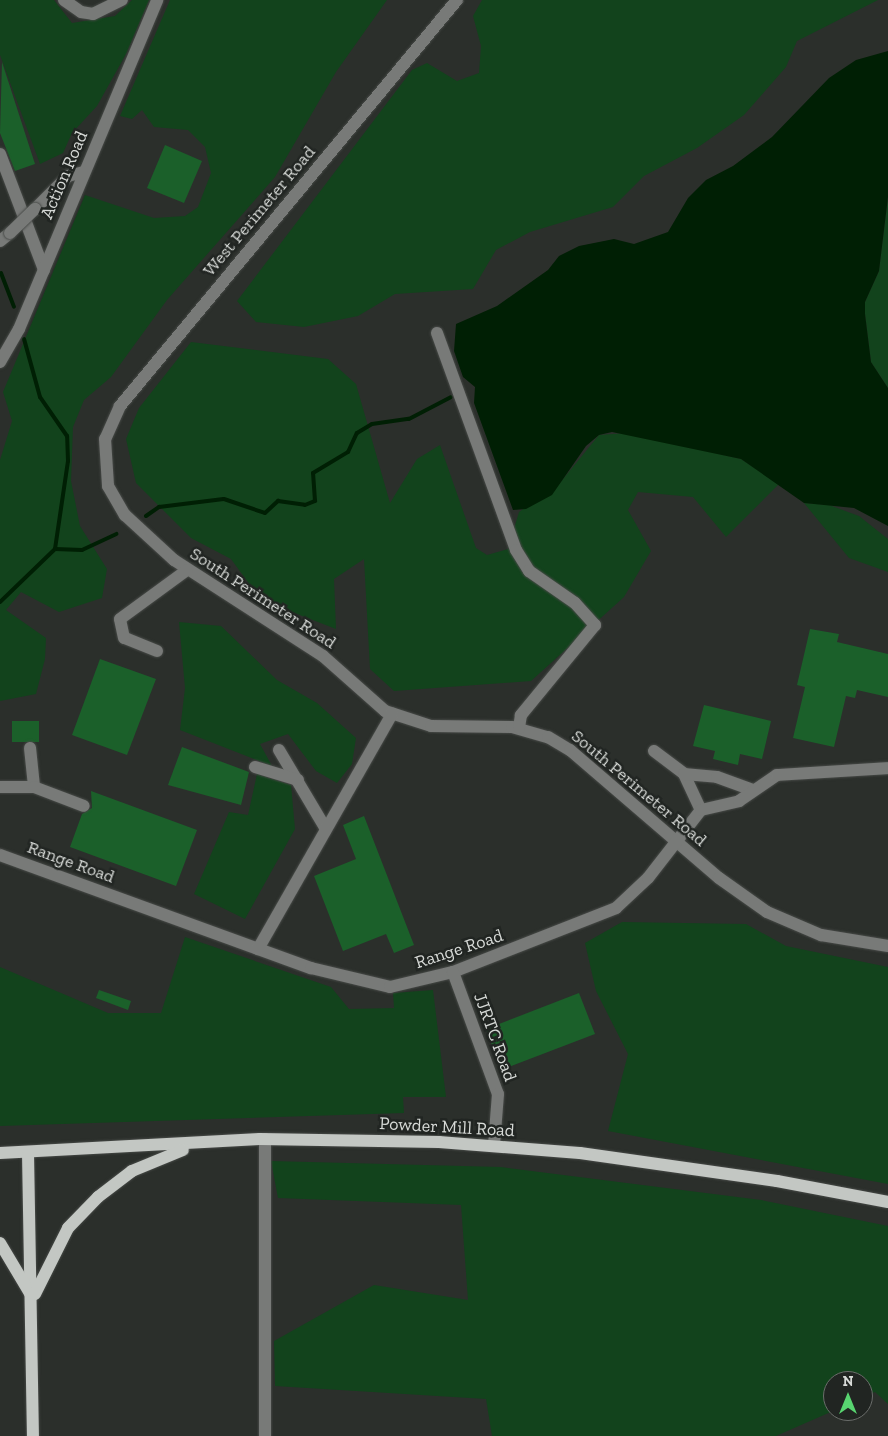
<!DOCTYPE html>
<html>
<head>
<meta charset="utf-8">
<style>
	body { margin:0 }
	#map { position:relative; width:888px; height:1436px; overflow:hidden; background:#2b2f2b; font-family:"Zilla Slab",serif }
	div>[style] { position:absolute }
	.green>* { inset:0; background:#12431c }
	.water>* { inset:0; background:#001f04 }
	.stream>* { height:4px; margin:-2px; padding:0 2px; transform-origin:2px; border-radius:2px; background:#001f04 }
	.building>* { inset:0; background:#1b602a }
	.roads { filter:drop-shadow(0 0 1px #474a47) drop-shadow(0 0 1px #474a47) }
	.minor>* { height:12px; margin:-6px; padding:0 6px; transform-origin:6px; border-radius:6px; background:#787a78 }
	.major>* { height:12px; margin:-6px; padding:0 6px; transform-origin:6px; border-radius:6px; background:#c3c7c3 }
	.bridges { filter:drop-shadow(0 0 1px #474a47) drop-shadow(0 0 1px #474a47) }
	.minor-bridge>* { height:12px; margin:-6px; padding:0 6px; transform-origin:6px; border-radius:6px; background:#787a78 }
	span { translate:-50% -50%; white-space:nowrap; text-align:center; line-height:1.15; -webkit-text-stroke:5px #212522; paint-order:stroke }
	.street-label { font-size:18px; color:#d7dad7 }
	.north { position:absolute; left:823px; top:1371px; width:50px; height:50px; box-sizing:border-box; background:#212522; border:1px solid #6a6d6a; border-radius:50%; rotate:0deg; font-size:14px; font-weight:700; line-height:20px; text-align:center; color:#d7dad7 }
	.north::after { content:''; display:block; margin:auto; width:18px; height:22px; background:#58d570; clip-path:polygon(50% 0,100% 100%,50% 72%,0 100%) }
</style>
</head>
<body>
<div id="map">
	<div class="green">
		<div style="clip-path:polygon(0 0,54px 0,72px 23px,115px 16px,132px 0,149px 0,126px 54px,97px 106px,72px 133px,63px 153px,40px 164px,0 55px)"></div>
		<div style="clip-path:polygon(170px 0,387px 0,336px 72px,275px 177px,167px 300px,111px 377px,84px 400px,73px 427px,71px 481px,80px 526px,107px 569px,102px 598px,59px 612px,21px 592px,6px 610px,46px 638px,45px 659px,36px 694px,0 701px,0 460px,12px 421px,3px 392px,85px 195px,154px 218px,185px 216px,198px 207px,211px 173px,205px 147px,188px 130px,154px 127px,142px 110px,132px 119px,120px 116px)"></div>
		<div style="clip-path:polygon(482px 0,878px 0,797px 41px,786px 67px,744px 115px,697px 148px,644px 176px,613px 207px,530px 232px,496px 250px,473px 289px,395px 294px,358px 316px,304px 327px,256px 322px,237px 301px,412px 70px,427px 63px,457px 81px,479px 73px,481px 46px,473px 16px)"></div>
		<div style="clip-path:polygon(888px 197px,888px 388px,871px 362px,865px 314px,865px 302px,879px 271px)"></div>
		<div style="clip-path:polygon(191px 342px,328px 359px,356px 384px,390px 503px,417px 459px,440px 445px,476px 548px,487px 555px,508px 549px,519px 512px,559px 484px,599px 435px,627px 433px,741px 459px,779px 484px,726px 537px,693px 497px,638px 492px,628px 510px,651px 551px,624px 597px,531px 681px,394px 691px,370px 669px,364px 559px,334px 579px,336px 629px,261px 600px,231px 559px,191px 538px,136px 483px,126px 439px,139px 408px)"></div>
		<div style="clip-path:polygon(804px 503px,829px 505px,859px 516px,888px 539px,888px 572px,849px 558px)"></div>
		<div style="clip-path:polygon(179px 622px,221px 626px,277px 680px,317px 703px,356px 738px,352px 764px,337px 783px,316px 771px,288px 734px,260px 744px,272px 766px,180px 730px,185px 688px)"></div>
		<div style="clip-path:polygon(257px 774px,291px 785px,295px 829px,245px 919px,194px 894px,229px 812px,248px 815px)"></div>
		<div style="clip-path:polygon(622px 922px,746px 924px,786px 946px,888px 967px,888px 1184px,608px 1131px,628px 1054px,596px 991px,585px 943px)"></div>
		<div style="clip-path:polygon(185px 937px,331px 987px,349px 1009px,394px 1008px,393px 993px,433px 990px,446px 1097px,403px 1097px,404px 1113px,0 1126px,0 967px,108px 1013px,161px 1013px)"></div>
		<div style="clip-path:polygon(271px 1161px,501px 1167px,761px 1200px,888px 1226px,888px 1404px,875px 1392px,863px 1397px,863px 1381px,833px 1381px,833px 1411px,776px 1436px,492px 1436px,486px 1399px,275px 1386px,274px 1341px,374px 1285px,468px 1300px,461px 1205px,278px 1198px)"></div>
	</div>
	<div class="water">
		<div style="clip-path:polygon(888px 51px,888px 197px,879px 271px,865px 302px,865px 314px,871px 362px,888px 388px,888px 526px,854px 508px,804px 503px,741px 459px,612px 432px,599px 435px,586px 446px,552px 495px,526px 509px,513px 510px,474px 403px,475px 387px,463px 377px,454px 351px,456px 324px,497px 306px,548px 270px,559px 256px,579px 246px,614px 239px,634px 244px,668px 232px,688px 198px,706px 180px,733px 166px,772px 137px,829px 78px,856px 60px)"></div>
	</div>
	<div class="stream">
		<div style="left:1px;top:273px;width:36px;rotate:69deg"></div>
		<div style="left:146px;top:516px;width:16px;rotate:-35deg"></div>
		<div style="left:159px;top:507px;width:65px;rotate:-7deg"></div>
		<div style="left:224px;top:499px;width:43px;rotate:18.9deg"></div>
		<div style="left:265px;top:513px;width:18px;rotate:-43deg"></div>
		<div style="left:278px;top:501px;width:27px;rotate:8deg"></div>
		<div style="left:305px;top:505px;width:11px;rotate:-22deg"></div>
		<div style="left:315px;top:501px;width:28px;rotate:-94deg"></div>
		<div style="left:313px;top:473px;width:41px;rotate:-31deg"></div>
		<div style="left:348px;top:452px;width:21px;rotate:-65deg"></div>
		<div style="left:357px;top:433px;width:17px;rotate:-31deg"></div>
		<div style="left:372px;top:424px;width:37px;rotate:-8deg"></div>
		<div style="left:409px;top:419px;width:47px;rotate:-27.6deg"></div>
		<div style="left:55px;top:549px;width:27px;rotate:2deg"></div>
		<div style="left:82px;top:550px;width:38px;rotate:-25deg"></div>
		<div style="left:0;top:602px;width:76px;rotate:-43.9deg"></div>
		<div style="left:55px;top:549px;width:89px;rotate:-81.6deg"></div>
		<div style="left:68px;top:461px;width:25px;rotate:-92deg"></div>
		<div style="left:67px;top:436px;width:47px;rotate:-124.7deg"></div>
		<div style="left:40px;top:397px;width:60px;rotate:-105.4deg"></div>
	</div>
	<div class="building">
		<div style="clip-path:polygon(2px 62px,35px 164px,15px 171px,0 133px)"></div>
		<div style="clip-path:polygon(165px 145px,202px 161px,184px 203px,147px 188px)"></div>
		<div style="clip-path:polygon(810px 629px,839px 634px,837px 642px,888px 654px,888px 697px,857px 690px,855px 698px,846px 696px,834px 747px,793px 738px,805px 687px,797px 685px)"></div>
		<div style="clip-path:polygon(100px 659px,156px 679px,127px 755px,72px 735px)"></div>
		<div style="clip-path:polygon(704px 705px,771px 721px,762px 759px,740px 754px,738px 765px,713px 759px,715px 751px,693px 746px)"></div>
		<div style="clip-path:polygon(12px 721px,39px 721px,39px 742px,12px 742px)"></div>
		<div style="clip-path:polygon(182px 747px,249px 772px,241px 805px,168px 785px)"></div>
		<div style="clip-path:polygon(91px 791px,197px 830px,176px 886px,70px 847px,82px 814px,92px 808px)"></div>
		<div style="clip-path:polygon(364px 816px,414px 945px,394px 953px,386px 934px,343px 951px,314px 876px,356px 859px,343px 825px)"></div>
		<div style="clip-path:polygon(99px 990px,131px 1001px,128px 1010px,96px 998px)"></div>
		<div style="clip-path:polygon(579px 993px,595px 1034px,501px 1070px,486px 1029px)"></div>
	</div>
	<div class="roads">
		<div class="minor">
			<div style="left:64px;top:0;width:21px;rotate:35deg"></div>
			<div style="left:81px;top:12px;width:12px;rotate:9deg"></div>
			<div style="left:93px;top:14px;width:32px;rotate:-26deg"></div>
			<div style="left:457px;top:0;width:528px;rotate:129.69deg"></div>
			<div style="left:120px;top:406px;width:36px;rotate:114deg"></div>
			<div style="left:105px;top:439px;width:47px;rotate:86.3deg"></div>
			<div style="left:108px;top:486px;width:34px;rotate:60deg"></div>
			<div style="left:125px;top:515px;width:67px;rotate:42.6deg"></div>
			<div style="left:174px;top:560px;width:177px;rotate:32.8deg"></div>
			<div style="left:323px;top:656px;width:83px;rotate:41.6deg"></div>
			<div style="left:385px;top:711px;width:48px;rotate:18.1deg"></div>
			<div style="left:431px;top:726px;width:81px;rotate:0.7deg"></div>
			<div style="left:512px;top:727px;width:37px;rotate:16deg"></div>
			<div style="left:548px;top:737px;width:26px;rotate:31deg"></div>
			<div style="left:570px;top:750px;width:196px;rotate:40.7deg"></div>
			<div style="left:719px;top:878px;width:59px;rotate:35.3deg"></div>
			<div style="left:767px;top:912px;width:59px;rotate:23.1deg"></div>
			<div style="left:821px;top:935px;width:68px;rotate:9.3deg"></div>
			<div style="left:0;top:154px;width:124px;rotate:69.2deg"></div>
			<div style="left:35px;top:209px;width:47px;rotate:-45deg"></div>
			<div style="left:68px;top:176px;width:16px;rotate:-14deg"></div>
			<div style="left:0;top:241px;width:13px;rotate:-39deg"></div>
			<div style="left:437px;top:333px;width:231px;rotate:70deg"></div>
			<div style="left:516px;top:550px;width:25px;rotate:58deg"></div>
			<div style="left:529px;top:571px;width:56px;rotate:34.8deg"></div>
			<div style="left:575px;top:603px;width:30px;rotate:48deg"></div>
			<div style="left:595px;top:625px;width:117px;rotate:129.4deg"></div>
			<div style="left:521px;top:715px;width:13px;rotate:99deg"></div>
			<div style="left:0;top:362px;width:38px;rotate:-60deg"></div>
			<div style="left:19px;top:329px;width:357px;rotate:-67.2deg"></div>
			<div style="left:157px;top:651px;width:35px;rotate:-158deg"></div>
			<div style="left:124px;top:638px;width:19px;rotate:-102deg"></div>
			<div style="left:120px;top:619px;width:83px;rotate:-36.2deg"></div>
			<div style="left:30px;top:748px;width:39px;rotate:84deg"></div>
			<div style="left:279px;top:750px;width:92px;rotate:59.3deg"></div>
			<div style="left:654px;top:751px;width:38px;rotate:37deg"></div>
			<div style="left:684px;top:774px;width:40px;rotate:65deg"></div>
			<div style="left:255px;top:767px;width:45px;rotate:16.8deg"></div>
			<div style="left:684px;top:774px;width:33px;rotate:5deg"></div>
			<div style="left:717px;top:777px;width:38px;rotate:20deg"></div>
			<div style="left:0;top:787px;width:34px"></div>
			<div style="left:34px;top:787px;width:53px;rotate:20.8deg"></div>
			<div style="left:0;top:855px;width:331px;rotate:20deg"></div>
			<div style="left:311px;top:968px;width:81px;rotate:13.5deg"></div>
			<div style="left:390px;top:987px;width:65px;rotate:-13.4deg"></div>
			<div style="left:453px;top:972px;width:175px;rotate:-21.4deg"></div>
			<div style="left:616px;top:908px;width:44px;rotate:-43.2deg"></div>
			<div style="left:648px;top:878px;width:86px;rotate:-52.1deg"></div>
			<div style="left:701px;top:810px;width:39px;rotate:-13deg"></div>
			<div style="left:739px;top:801px;width:46px;rotate:-34.4deg"></div>
			<div style="left:777px;top:775px;width:111px;rotate:-3.6deg"></div>
			<div style="left:258px;top:949px;width:271px;rotate:-60.3deg"></div>
			<div style="left:453px;top:972px;width:130px;rotate:69.8deg"></div>
			<div style="left:498px;top:1094px;width:51px;rotate:94.5deg"></div>
			<div style="left:265px;top:1139px;width:297px;rotate:90deg"></div>
		</div>
		<div class="major">
			<div style="left:0;top:1153px;width:260px;rotate:-3.1deg"></div>
			<div style="left:260px;top:1139px;width:179px;rotate:1deg"></div>
			<div style="left:439px;top:1142px;width:141px;rotate:4.5deg"></div>
			<div style="left:580px;top:1153px;width:199px;rotate:8.1deg"></div>
			<div style="left:777px;top:1181px;width:113px;rotate:10.7deg"></div>
			<div style="left:28px;top:1153px;width:283px;rotate:89deg"></div>
			<div style="left:0;top:1243px;width:61px;rotate:59.2deg"></div>
			<div style="left:35px;top:1294px;width:74px;rotate:-63.4deg"></div>
			<div style="left:68px;top:1228px;width:43px;rotate:-45.9deg"></div>
			<div style="left:98px;top:1197px;width:43px;rotate:-37.4deg"></div>
			<div style="left:132px;top:1171px;width:55px;rotate:-22.4deg"></div>
		</div>
	</div>
	<div class="bridges">
		<div class="minor-bridge">
			<div style="left:10px;top:233px;width:35px;rotate:-44deg"></div>
		</div>
	</div>
	<div class="street-label">
		<span style="left:64px;top:175px;rotate:-67deg">Action Road</span>
		<span style="left:259px;top:211px;rotate:-50deg">West Perimeter Road</span>
		<span style="left:263px;top:598px;rotate:33deg">South Perimeter Road</span>
		<span style="left:639px;top:788px;rotate:40deg">South Perimeter Road</span>
		<span style="left:71px;top:862px;rotate:20deg">Range Road</span>
		<span style="left:459px;top:949px;rotate:-18deg">Range Road</span>
		<span style="left:495px;top:1037px;rotate:70deg">JJRTC Road</span>
		<span style="left:447px;top:1127px;rotate:3deg">Powder Mill Road</span>
	</div>
	<div class="north">N</div>
</div>
</body>
</html>
